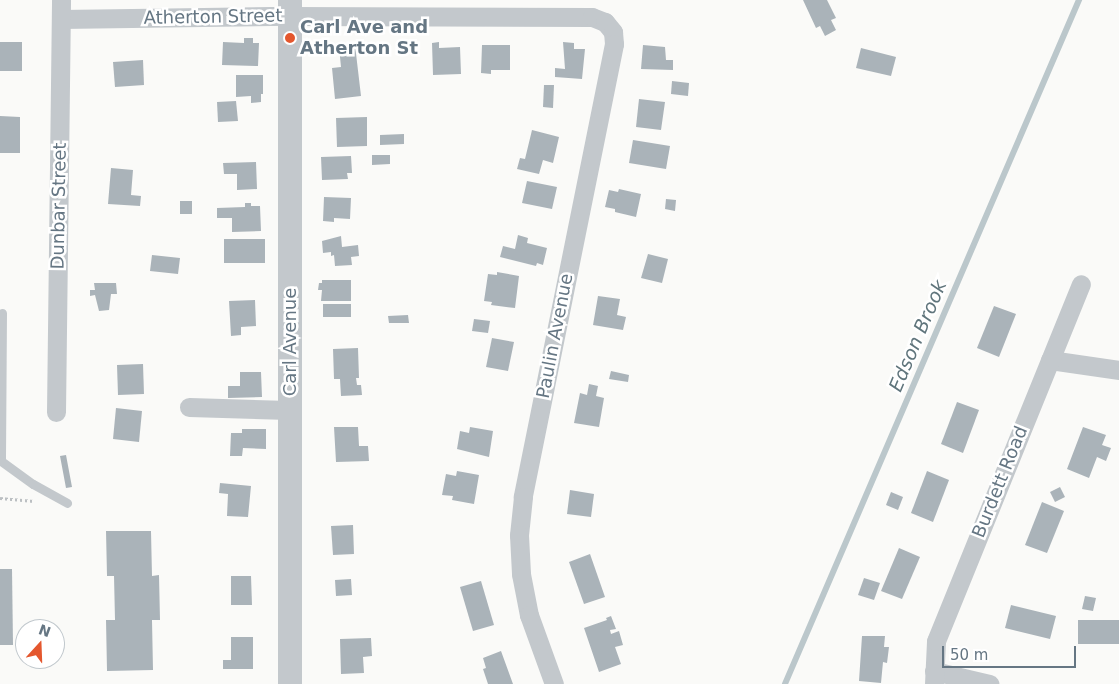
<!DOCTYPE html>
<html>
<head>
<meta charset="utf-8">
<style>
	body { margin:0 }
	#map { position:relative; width:1119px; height:684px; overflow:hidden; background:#fafaf8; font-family:"DejaVu Sans",sans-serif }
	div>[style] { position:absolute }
	.stream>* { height:5.5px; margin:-2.75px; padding:0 2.75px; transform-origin:2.75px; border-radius:2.75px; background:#bbc7cb }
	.building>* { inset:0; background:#aab3b9 }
	.path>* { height:3px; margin-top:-1.5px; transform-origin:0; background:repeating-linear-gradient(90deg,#bbbfc2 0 2.5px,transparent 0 5px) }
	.service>* { height:9px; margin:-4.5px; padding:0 4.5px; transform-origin:4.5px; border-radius:4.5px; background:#c3c8cc }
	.minor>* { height:19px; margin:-9.5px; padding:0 9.5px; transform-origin:9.5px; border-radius:9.5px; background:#c3c8cc }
	.tertiary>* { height:24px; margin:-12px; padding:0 12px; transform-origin:12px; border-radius:12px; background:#c3c8cc }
	.dots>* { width:14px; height:14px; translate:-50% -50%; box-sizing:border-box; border:2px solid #fff; border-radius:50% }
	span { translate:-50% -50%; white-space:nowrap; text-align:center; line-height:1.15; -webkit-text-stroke:5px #fff; paint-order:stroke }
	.street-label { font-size:18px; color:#657683 }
	.poi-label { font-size:18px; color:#657683; font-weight:700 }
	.left { translate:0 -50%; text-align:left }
	.water-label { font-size:19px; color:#60757c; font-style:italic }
	.north { position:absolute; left:15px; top:619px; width:50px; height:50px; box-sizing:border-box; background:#fff; border:1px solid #c1c8cd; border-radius:50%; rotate:20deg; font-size:14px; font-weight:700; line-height:20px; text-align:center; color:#657683 }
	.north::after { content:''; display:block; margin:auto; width:18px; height:22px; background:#e4572e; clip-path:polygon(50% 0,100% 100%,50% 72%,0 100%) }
	.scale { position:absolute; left:942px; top:646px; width:134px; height:22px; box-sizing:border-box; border:2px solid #657683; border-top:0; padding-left:6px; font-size:15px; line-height:18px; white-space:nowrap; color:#657683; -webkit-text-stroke:4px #fff; paint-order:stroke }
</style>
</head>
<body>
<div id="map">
	<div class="stream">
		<div style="left:785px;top:684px;width:745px;rotate:-66.74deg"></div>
	</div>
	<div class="building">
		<div style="clip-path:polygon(803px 0,827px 0,836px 18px,831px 20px,836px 30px,825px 36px,820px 26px,816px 28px)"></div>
		<div style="clip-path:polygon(244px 38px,253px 38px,253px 43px,259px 43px,258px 66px,222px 65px,223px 42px,244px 43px)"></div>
		<div style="clip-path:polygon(0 42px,22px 42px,22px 71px,0 71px)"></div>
		<div style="clip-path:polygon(439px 42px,439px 48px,460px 47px,461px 74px,433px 75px,432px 43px)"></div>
		<div style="clip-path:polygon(563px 42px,574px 43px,574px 49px,585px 49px,582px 79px,555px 77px,555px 68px,565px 69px)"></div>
		<div style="clip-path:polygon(355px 45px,361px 96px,335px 99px,332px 68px,341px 67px,339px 47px)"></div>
		<div style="clip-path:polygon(482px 45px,510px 45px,510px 70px,491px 70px,491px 74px,481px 73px)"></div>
		<div style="clip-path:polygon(643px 45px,665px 47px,666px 60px,673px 60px,673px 70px,641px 69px)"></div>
		<div style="clip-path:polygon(861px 48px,896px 57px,891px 76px,856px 68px)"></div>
		<div style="clip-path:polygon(143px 60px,144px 85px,115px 87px,113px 62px)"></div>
		<div style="clip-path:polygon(236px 75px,263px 75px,263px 94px,261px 94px,261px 102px,251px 103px,251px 96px,236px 97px)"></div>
		<div style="clip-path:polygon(672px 81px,689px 83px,688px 96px,671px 94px)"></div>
		<div style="clip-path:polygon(544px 85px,554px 85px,553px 108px,543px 107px)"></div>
		<div style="clip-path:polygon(639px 99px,665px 102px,661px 130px,636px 127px)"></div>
		<div style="clip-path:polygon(236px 101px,238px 121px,218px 122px,217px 102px)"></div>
		<div style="clip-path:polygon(0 116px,20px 117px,20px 153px,0 153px)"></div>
		<div style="clip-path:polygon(367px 117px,367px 146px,337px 147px,336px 118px)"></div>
		<div style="clip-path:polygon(532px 130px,559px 137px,553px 163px,543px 160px,539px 174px,517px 169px,520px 158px,525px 159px)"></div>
		<div style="clip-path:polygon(404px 134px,404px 144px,380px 145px,380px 135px)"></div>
		<div style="clip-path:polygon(633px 140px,670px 146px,666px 169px,629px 163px)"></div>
		<div style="clip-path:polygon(372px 155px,390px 155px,390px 164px,372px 165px)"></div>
		<div style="clip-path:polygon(351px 156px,352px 173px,347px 173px,348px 179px,322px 180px,321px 157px)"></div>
		<div style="clip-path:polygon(256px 162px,257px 189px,237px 190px,237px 174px,224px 174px,223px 163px)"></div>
		<div style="clip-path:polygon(111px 168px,133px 170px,131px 195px,141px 196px,140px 206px,108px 204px)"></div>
		<div style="clip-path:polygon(527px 181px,557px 187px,552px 209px,522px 203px)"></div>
		<div style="clip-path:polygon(619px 189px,641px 194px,636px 217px,615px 212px,615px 209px,605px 207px,609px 190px,618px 192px)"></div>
		<div style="clip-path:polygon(324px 197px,351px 198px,350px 219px,334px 218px,334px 222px,323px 221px)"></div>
		<div style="clip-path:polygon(666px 199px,676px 200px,675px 211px,665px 209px)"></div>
		<div style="clip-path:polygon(180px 201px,192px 201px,192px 214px,180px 214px)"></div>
		<div style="clip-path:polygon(245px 203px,251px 203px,251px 206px,260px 206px,261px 231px,232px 232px,232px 218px,217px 218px,217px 208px,245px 207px)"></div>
		<div style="clip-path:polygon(518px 235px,528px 238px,527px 243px,547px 248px,543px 265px,537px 263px,536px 266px,500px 257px,503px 246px,515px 249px)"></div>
		<div style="clip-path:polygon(341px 236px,342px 247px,358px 245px,359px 256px,351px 257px,352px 265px,335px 266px,334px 255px,331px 256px,331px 252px,323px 253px,322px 241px)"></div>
		<div style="clip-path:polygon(224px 239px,265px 239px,265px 263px,224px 263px)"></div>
		<div style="clip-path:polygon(648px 254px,668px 259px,662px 283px,641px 278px)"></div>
		<div style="clip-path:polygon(152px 255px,180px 258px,178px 274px,150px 271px)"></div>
		<div style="clip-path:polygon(497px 272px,519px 276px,515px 308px,491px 305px,492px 302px,484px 301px,488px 274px,497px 275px)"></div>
		<div style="clip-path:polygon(322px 280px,351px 280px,351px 301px,321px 301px,322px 290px,318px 290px,319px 283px,322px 283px)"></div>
		<div style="clip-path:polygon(94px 283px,116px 283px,117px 294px,111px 294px,109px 310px,99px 311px,95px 295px,90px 296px,90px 290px,95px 290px)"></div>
		<div style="clip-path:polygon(598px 296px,620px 299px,617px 315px,626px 317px,623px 330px,593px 325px)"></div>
		<div style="clip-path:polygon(255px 300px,256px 326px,241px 327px,241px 335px,231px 336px,229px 301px)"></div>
		<div style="clip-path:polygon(323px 304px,351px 304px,351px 317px,323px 317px)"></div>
		<div style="clip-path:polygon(994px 306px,1016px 314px,999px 357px,977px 348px)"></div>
		<div style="clip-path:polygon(408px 315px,409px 323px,389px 323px,388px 316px)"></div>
		<div style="clip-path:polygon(474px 319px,490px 321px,488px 333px,472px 331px)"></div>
		<div style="clip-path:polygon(492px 338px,514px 342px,508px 371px,486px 367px)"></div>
		<div style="clip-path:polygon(358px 348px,359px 378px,356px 378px,357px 385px,361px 385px,362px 395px,341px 396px,340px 379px,334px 379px,333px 349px)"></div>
		<div style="clip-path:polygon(143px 364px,144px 394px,118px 395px,117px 365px)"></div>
		<div style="clip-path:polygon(611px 371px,629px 375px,628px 382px,609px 379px)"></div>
		<div style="clip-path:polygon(240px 372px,261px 372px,262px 397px,228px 398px,228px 386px,240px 386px)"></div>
		<div style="clip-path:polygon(589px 384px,598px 386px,596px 396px,604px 398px,599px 427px,574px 423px,580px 393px,587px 395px)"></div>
		<div style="clip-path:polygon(957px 402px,979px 410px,963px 453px,941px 444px)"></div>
		<div style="clip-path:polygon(116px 408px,142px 411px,139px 442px,113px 439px)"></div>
		<div style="clip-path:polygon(334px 427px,358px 427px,359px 446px,368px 446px,369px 461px,336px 462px)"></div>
		<div style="clip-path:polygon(470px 427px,493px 431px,489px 457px,457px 449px,460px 431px,469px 433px)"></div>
		<div style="clip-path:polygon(1083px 427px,1106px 435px,1102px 445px,1111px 448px,1106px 461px,1097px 457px,1089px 478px,1067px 469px)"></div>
		<div style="clip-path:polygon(242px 429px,266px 429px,266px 449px,243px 448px,242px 456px,230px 456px,231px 433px,242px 433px)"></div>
		<div style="clip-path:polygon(66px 455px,72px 487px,66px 488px,60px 456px)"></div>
		<div style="clip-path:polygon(457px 471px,479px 475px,474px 504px,452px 500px,453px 496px,442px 495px,446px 474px,456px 476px)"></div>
		<div style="clip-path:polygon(927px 471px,949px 480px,933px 522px,911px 513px)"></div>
		<div style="clip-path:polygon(220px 483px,251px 486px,248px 517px,227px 516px,228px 494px,219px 493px)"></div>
		<div style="clip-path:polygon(1060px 487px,1065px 497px,1055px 502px,1050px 492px)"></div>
		<div style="clip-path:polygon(570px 490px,594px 494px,591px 517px,567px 514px)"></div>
		<div style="clip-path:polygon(891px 492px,903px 497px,898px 510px,886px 505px)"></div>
		<div style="clip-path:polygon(1042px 502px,1064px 511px,1047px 553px,1025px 545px)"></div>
		<div style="clip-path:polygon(353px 525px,354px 554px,333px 555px,331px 526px)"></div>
		<div style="clip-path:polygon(106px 531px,151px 531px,152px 576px,159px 575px,160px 620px,152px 620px,153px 670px,107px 671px,106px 620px,115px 620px,114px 576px,107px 576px)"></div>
		<div style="clip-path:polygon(899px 548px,920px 557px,902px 599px,881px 591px)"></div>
		<div style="clip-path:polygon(590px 554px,605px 597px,584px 604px,569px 562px)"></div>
		<div style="clip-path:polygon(0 569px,12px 569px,13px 645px,0 645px)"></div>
		<div style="clip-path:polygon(231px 576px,251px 576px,252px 605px,231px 605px)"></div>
		<div style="clip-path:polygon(864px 578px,880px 583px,874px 600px,858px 595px)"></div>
		<div style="clip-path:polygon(351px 579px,352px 595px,336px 596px,335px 580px)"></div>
		<div style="clip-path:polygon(481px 581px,494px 625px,473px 631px,460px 587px)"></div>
		<div style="clip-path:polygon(1085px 596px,1096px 598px,1093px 611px,1082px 609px)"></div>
		<div style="clip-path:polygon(1011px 605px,1056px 616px,1050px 639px,1005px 628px)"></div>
		<div style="clip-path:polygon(611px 616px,616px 629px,610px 630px,611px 634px,619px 631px,623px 645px,615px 647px,621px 664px,599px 672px,584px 628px,607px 620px,606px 618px)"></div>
		<div style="clip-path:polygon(1078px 620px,1119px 620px,1119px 644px,1078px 644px)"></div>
		<div style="clip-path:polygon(862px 636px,885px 636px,884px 647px,889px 647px,887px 663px,883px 662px,881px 683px,859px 681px)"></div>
		<div style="clip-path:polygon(231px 637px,253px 637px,253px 669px,223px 669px,223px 660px,231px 660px)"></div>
		<div style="clip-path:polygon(371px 638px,372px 656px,363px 657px,364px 673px,341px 674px,340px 639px)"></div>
		<div style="clip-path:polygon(501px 651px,513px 684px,488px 684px,483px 669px,486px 668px,483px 658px)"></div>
	</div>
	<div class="path">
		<div style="left:0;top:498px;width:34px;rotate:5deg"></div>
	</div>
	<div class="service">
		<div style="left:2px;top:313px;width:148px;rotate:90.4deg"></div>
		<div style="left:1px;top:461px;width:39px;rotate:36deg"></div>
		<div style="left:33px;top:484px;width:39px;rotate:29deg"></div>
	</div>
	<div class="minor">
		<div style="left:61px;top:19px;width:229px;rotate:-0.8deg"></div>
		<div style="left:290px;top:16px;width:302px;rotate:0.2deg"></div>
		<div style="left:592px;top:17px;width:14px;rotate:21deg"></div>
		<div style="left:605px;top:22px;width:13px;rotate:51deg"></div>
		<div style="left:613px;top:32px;width:12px;rotate:85deg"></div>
		<div style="left:614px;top:44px;width:462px;rotate:101.4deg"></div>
		<div style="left:523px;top:497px;width:38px;rotate:96deg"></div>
		<div style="left:519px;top:535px;width:39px;rotate:87deg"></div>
		<div style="left:521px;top:574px;width:42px;rotate:79deg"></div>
		<div style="left:529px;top:615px;width:73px;rotate:70.1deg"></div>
		<div style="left:1050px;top:360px;width:70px;rotate:8.2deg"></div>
		<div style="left:189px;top:407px;width:100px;rotate:1.7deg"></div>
		<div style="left:56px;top:412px;width:412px;rotate:-89.3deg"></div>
		<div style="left:934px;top:671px;width:57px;rotate:13.3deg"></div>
		<div style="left:934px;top:684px;width:43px;rotate:-87.3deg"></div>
		<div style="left:936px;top:641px;width:385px;rotate:-67.9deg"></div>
	</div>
	<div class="tertiary">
		<div style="left:290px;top:684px;width:684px;rotate:-90deg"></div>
	</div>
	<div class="dots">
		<div style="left:290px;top:38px;background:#e4572e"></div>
	</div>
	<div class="street-label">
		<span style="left:213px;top:17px;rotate:-1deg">Atherton Street</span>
		<span style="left:59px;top:206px;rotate:-89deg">Dunbar Street</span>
		<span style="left:555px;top:336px;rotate:-79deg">Paulin Avenue</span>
		<span style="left:290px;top:342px;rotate:-90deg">Carl Avenue</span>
		<span style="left:1000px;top:482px;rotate:-68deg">Burdett Road</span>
	</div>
	<div class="poi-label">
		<span class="left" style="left:300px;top:38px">Carl Ave and<br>Atherton St</span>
	</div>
	<div class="water-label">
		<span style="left:918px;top:336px;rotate:-67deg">Edson Brook</span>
	</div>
	<div class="north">N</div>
	<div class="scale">50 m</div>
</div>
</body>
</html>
